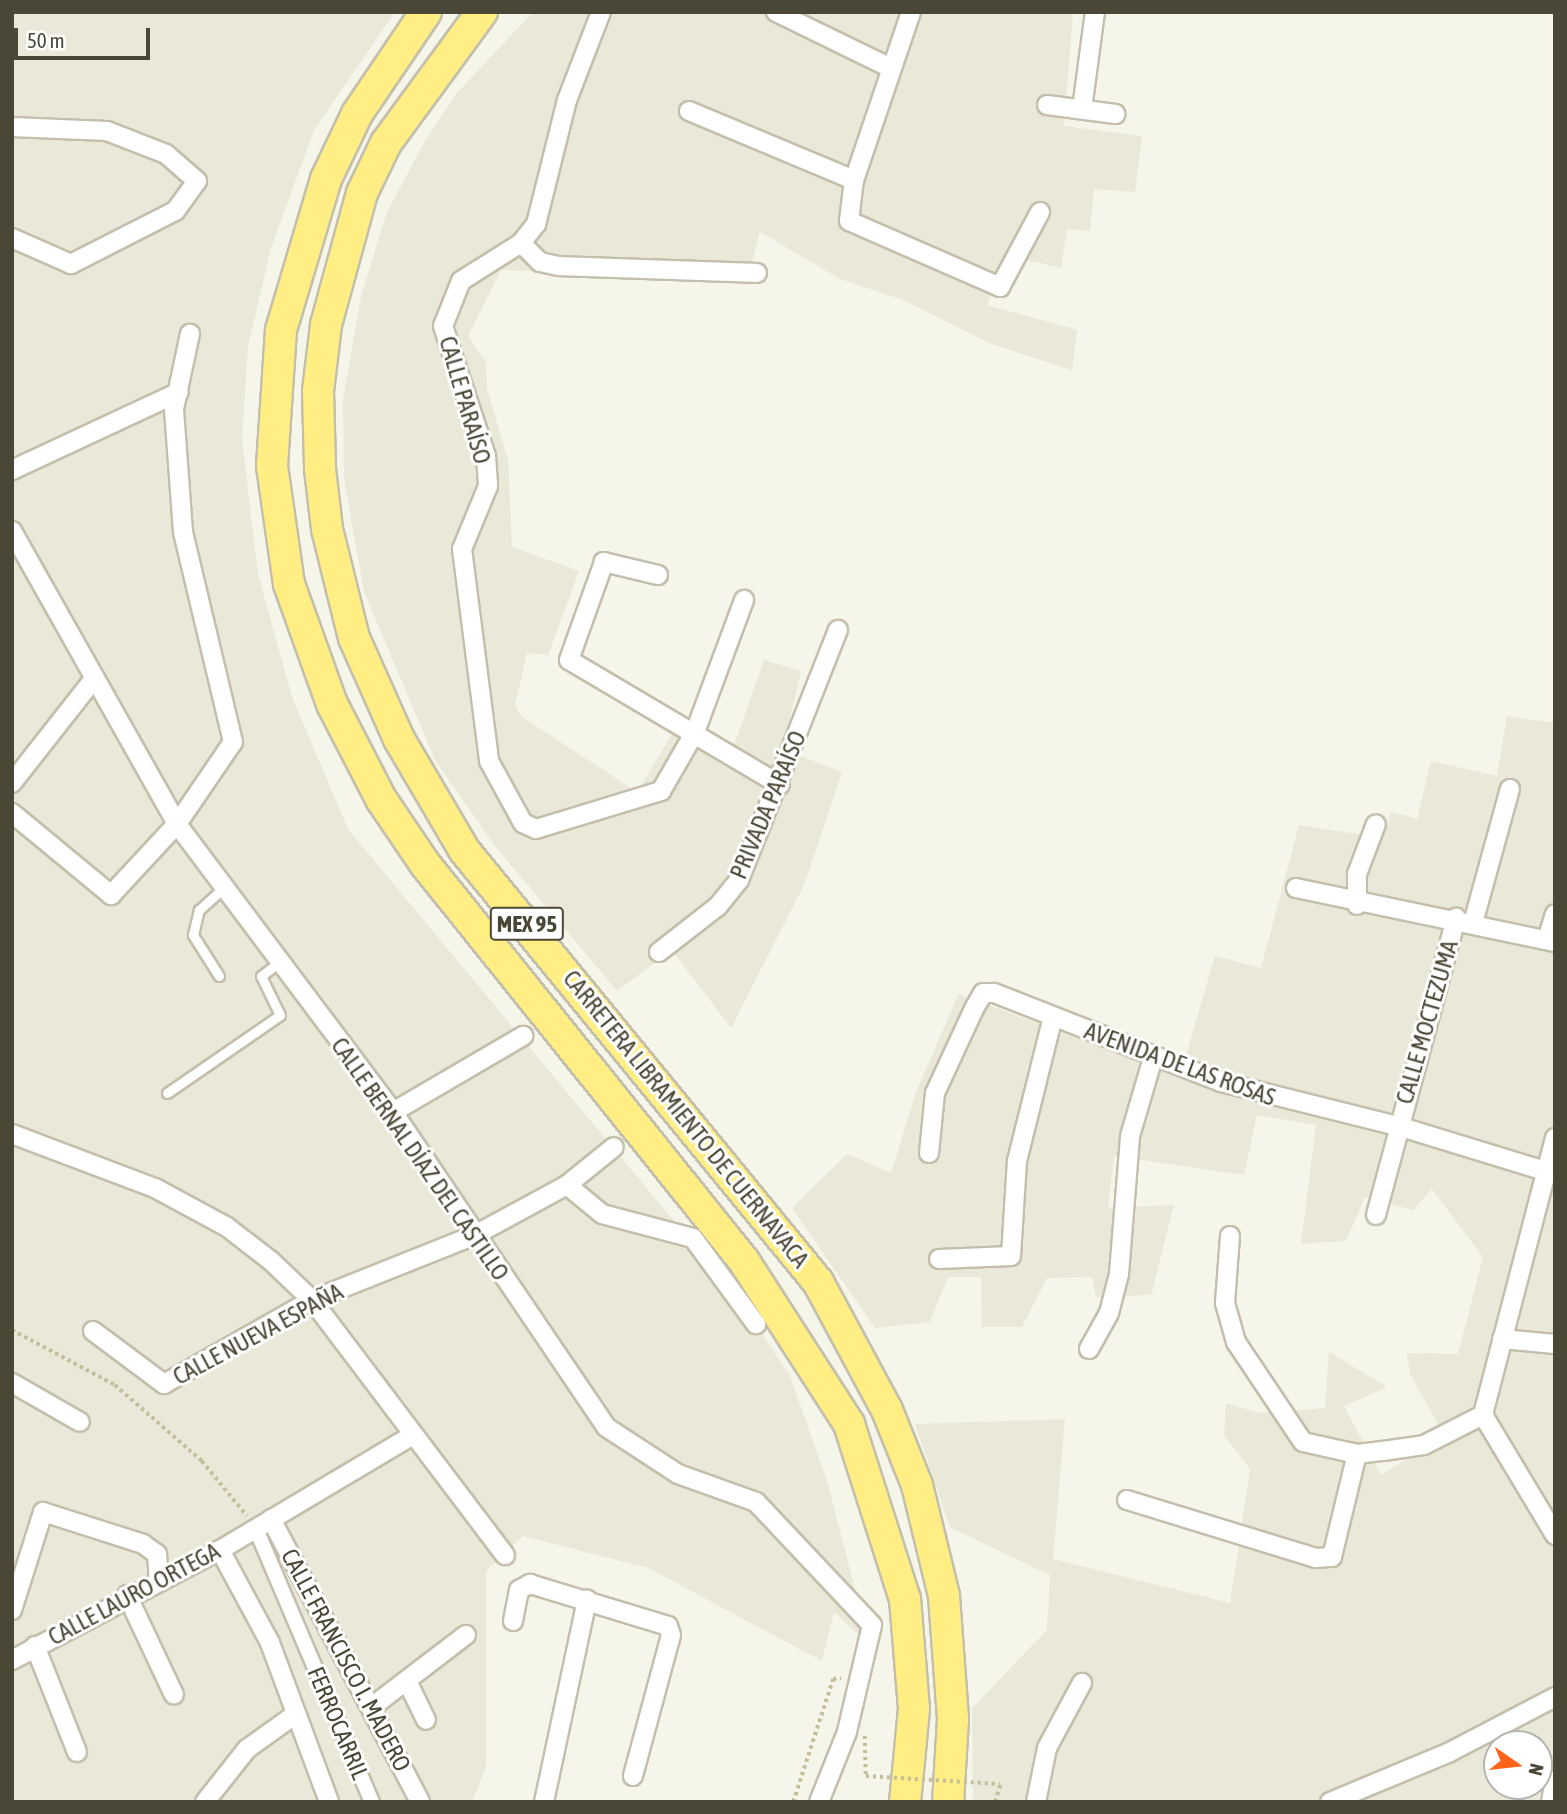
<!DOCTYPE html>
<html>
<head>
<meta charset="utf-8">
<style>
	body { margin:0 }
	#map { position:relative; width:1567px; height:1814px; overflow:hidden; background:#f6f5ea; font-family:"Asap Condensed",sans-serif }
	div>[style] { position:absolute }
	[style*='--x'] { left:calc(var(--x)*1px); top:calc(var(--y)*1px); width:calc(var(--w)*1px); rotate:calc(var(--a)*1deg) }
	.residential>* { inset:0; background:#eae8d8 }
	.path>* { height:3.5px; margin-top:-1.75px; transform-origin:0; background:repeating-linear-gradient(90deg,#c5be9c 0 3.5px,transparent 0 7px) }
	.roads { filter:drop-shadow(2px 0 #c3bfac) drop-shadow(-2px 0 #c3bfac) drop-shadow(0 2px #c3bfac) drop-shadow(0 -2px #c3bfac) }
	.service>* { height:9px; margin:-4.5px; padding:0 4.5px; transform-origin:4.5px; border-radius:4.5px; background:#fff }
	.pedestrian>* { height:14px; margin:-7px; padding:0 7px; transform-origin:7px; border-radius:7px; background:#fff }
	.minor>* { height:18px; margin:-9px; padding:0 9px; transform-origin:9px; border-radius:9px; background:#fff }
	.trunk>* { height:30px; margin:-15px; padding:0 15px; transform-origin:15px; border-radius:15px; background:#ffee83 }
	.path-bridge>* { height:3.5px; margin-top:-1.75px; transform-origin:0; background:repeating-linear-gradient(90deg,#c5be9c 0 3.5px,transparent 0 7px) }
	span { translate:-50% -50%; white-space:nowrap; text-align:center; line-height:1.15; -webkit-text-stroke:6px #fff; paint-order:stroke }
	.shield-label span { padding:2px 5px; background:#fff; border:2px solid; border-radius:5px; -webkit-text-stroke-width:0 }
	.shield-label { font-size:23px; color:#4b4737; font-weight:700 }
	.street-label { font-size:24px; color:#4b4737 }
	.frame { position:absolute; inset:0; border:14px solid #4b4737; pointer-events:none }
	.north { position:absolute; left:1483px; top:1730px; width:70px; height:70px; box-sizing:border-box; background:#fff; border:2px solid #b7b5af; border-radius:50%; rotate:104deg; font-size:19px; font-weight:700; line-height:28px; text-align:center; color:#4b4737 }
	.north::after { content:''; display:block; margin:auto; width:24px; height:32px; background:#ff6418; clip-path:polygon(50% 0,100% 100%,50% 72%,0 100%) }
	.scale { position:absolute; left:14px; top:28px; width:136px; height:32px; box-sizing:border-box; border:4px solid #4b4737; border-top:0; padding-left:9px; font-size:21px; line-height:24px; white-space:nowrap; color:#4b4737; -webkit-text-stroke:5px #fff; paint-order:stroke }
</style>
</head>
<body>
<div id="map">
	<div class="residential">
		<div style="clip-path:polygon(12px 12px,395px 12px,314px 130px,271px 248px,248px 346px,242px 439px,258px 574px,292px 697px,348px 829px,738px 1298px,790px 1376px,828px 1484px,869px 1644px,834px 1612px,822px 1661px,648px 1568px,523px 1536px,486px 1571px,486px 1766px,472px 1802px,12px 1802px)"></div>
		<div style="clip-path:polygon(533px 12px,1073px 12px,1064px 126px,1142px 136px,1135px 192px,1094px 189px,1090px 231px,1067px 229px,1061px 268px,1008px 256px,987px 305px,1077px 330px,1072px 370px,991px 344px,903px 300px,840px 279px,760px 232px,748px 277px,501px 270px,468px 336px,486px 362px,487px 389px,508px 460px,512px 547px,579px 571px,548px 655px,527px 653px,515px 705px,522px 717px,637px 792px,674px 731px,726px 768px,764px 660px,801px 671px,783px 749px,842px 772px,804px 885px,731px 1028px,672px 950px,617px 991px,496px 847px,436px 762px,364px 592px,344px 479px,343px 399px,361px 297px,386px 214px,425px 141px,455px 95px)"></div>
		<div style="clip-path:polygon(evenodd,1507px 716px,1555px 723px,1555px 1802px,973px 1802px,972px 1708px,1047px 1630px,1050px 1575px,950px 1527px,915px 1424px,1065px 1419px,1053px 1559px,1230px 1603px,1250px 1469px,1224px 1435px,1226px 1403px,1259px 1413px,1325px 1408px,1329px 1352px,1387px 1387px,1344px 1406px,1381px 1475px,1444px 1435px,1410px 1374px,1407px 1353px,1458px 1354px,1483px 1257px,1432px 1189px,1413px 1210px,1365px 1197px,1346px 1241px,1301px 1244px,1316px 1125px,1257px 1115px,1244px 1175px,1114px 1156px,1108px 1208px,1174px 1205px,1151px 1295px,1096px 1297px,1092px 1277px,1047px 1278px,1022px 1327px,982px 1327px,981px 1277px,948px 1277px,930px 1322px,875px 1328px,792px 1208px,847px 1154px,891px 1173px,917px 1089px,959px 994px,1180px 1076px,1215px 956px,1261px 968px,1299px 825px,1383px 838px,1391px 812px,1417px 819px,1431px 761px,1497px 776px,1507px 716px,1497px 1744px,1539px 1744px,1539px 1786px,1497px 1786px,1497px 1744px)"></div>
	</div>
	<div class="path">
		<div style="--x:12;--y:1330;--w:117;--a:28.1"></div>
		<div style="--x:115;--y:1385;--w:116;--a:41.1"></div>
		<div style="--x:202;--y:1461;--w:71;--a:50.7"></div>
		<div style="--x:865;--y:1736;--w:40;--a:88.6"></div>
		<div style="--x:793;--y:1802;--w:129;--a:-72"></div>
		<div style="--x:833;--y:1679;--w:8;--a:-7"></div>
		<div style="--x:995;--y:1802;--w:19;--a:-74"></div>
	</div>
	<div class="roads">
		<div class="service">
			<div style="--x:219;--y:976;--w:49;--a:-122.4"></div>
			<div style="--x:193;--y:935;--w:26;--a:-77"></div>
			<div style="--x:199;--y:910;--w:30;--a:-42"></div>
			<div style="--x:167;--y:1093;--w:137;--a:-34.6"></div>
			<div style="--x:280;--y:1015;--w:43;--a:-116"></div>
			<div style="--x:261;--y:976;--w:20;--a:-37"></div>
		</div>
		<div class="pedestrian">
			<div style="--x:256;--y:1529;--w:297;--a:67"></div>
		</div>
		<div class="minor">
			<div style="--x:601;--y:12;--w:94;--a:111.1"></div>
			<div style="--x:567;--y:100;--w:128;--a:104"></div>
			<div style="--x:536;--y:224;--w:24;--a:128"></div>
			<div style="--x:521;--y:243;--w:71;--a:147.7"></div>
			<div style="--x:461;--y:281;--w:48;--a:111.8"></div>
			<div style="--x:443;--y:326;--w:137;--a:71.7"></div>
			<div style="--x:486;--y:456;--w:30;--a:86"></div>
			<div style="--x:488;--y:486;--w:68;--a:112.4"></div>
			<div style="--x:462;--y:549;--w:214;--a:82.7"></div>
			<div style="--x:489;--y:761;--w:71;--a:61.3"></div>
			<div style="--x:523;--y:823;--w:14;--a:25"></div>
			<div style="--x:536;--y:829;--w:131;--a:-16.9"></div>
			<div style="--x:661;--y:791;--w:68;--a:-60"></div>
			<div style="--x:695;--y:732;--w:141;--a:-69.6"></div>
			<div style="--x:776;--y:12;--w:128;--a:26"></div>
			<div style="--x:911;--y:12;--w:177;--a:108.7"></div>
			<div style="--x:854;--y:180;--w:41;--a:97"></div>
			<div style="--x:849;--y:221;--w:165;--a:23.6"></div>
			<div style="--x:1000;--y:287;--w:85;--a:-61.9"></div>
			<div style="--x:1047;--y:105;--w:69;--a:7.5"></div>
			<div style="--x:1082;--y:109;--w:98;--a:-82.4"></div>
			<div style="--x:689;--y:111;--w:179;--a:22.7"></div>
			<div style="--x:12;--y:127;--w:95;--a:2.4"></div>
			<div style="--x:107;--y:131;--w:63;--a:21.3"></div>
			<div style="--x:166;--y:154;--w:41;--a:41.1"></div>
			<div style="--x:197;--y:181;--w:37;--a:126"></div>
			<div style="--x:175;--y:211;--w:117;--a:153"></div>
			<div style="--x:71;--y:264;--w:64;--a:-156.2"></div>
			<div style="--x:521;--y:243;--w:27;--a:45"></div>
			<div style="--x:540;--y:262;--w:19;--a:12"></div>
			<div style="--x:559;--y:266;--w:198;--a:2"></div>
			<div style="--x:12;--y:470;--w:184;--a:-25"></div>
			<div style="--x:12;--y:531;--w:336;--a:60.6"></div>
			<div style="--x:177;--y:824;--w:360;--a:53.1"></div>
			<div style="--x:393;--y:1112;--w:380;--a:55.9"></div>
			<div style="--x:606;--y:1427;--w:86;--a:33.1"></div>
			<div style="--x:678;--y:1474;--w:83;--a:19.7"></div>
			<div style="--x:756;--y:1502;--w:169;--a:46.7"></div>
			<div style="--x:872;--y:1625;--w:110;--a:103.2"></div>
			<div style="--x:847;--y:1732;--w:75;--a:111.8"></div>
			<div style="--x:658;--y:575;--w:56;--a:-166.5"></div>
			<div style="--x:604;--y:562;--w:104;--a:109.7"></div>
			<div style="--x:569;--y:660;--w:245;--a:30.6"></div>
			<div style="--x:12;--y:783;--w:131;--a:-51.8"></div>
			<div style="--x:12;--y:813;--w:129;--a:39.6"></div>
			<div style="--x:111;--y:895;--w:97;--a:-47.1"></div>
			<div style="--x:177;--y:824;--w:99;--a:-55.7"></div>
			<div style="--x:233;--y:742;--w:216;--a:-103.4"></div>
			<div style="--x:183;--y:532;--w:123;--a:-94.2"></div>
			<div style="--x:174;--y:409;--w:77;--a:-78"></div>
			<div style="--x:1296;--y:888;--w:265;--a:11.8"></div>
			<div style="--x:1357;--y:905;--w:31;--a:-90"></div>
			<div style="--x:1357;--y:874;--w:53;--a:-69.2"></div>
			<div style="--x:1473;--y:923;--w:139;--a:-74.6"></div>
			<div style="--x:1547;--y:940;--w:27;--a:-73"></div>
			<div style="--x:659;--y:952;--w:75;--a:-37.9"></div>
			<div style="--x:718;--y:906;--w:33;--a:-51"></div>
			<div style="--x:739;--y:880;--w:269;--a:-68.4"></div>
			<div style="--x:393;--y:1112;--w:151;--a:-30.3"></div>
			<div style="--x:12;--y:1134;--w:153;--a:20.7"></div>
			<div style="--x:155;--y:1188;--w:82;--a:28.4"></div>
			<div style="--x:227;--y:1227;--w:56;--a:37.7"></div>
			<div style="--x:271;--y:1261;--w:57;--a:43.6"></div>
			<div style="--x:312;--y:1300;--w:320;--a:52.9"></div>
			<div style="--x:1555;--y:1138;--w:286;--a:104.6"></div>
			<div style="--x:1483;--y:1415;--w:140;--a:59"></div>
			<div style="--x:929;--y:1153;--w:60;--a:-84.3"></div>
			<div style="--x:935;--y:1093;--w:95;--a:-65.1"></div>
			<div style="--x:975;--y:1007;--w:16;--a:-60"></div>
			<div style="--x:983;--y:993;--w:11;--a:0"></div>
			<div style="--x:994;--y:993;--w:244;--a:21.4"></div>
			<div style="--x:1221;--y:1082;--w:182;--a:14"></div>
			<div style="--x:1398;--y:1126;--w:164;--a:17"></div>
			<div style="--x:567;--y:1185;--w:45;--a:39.6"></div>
			<div style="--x:602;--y:1214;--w:94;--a:14.8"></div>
			<div style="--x:693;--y:1238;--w:107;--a:53.8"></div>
			<div style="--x:1376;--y:1215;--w:308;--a:-74.9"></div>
			<div style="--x:1230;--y:1236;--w:67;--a:94.3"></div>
			<div style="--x:1225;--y:1303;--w:41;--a:74.2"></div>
			<div style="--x:1236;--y:1342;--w:120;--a:56.2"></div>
			<div style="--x:1303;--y:1442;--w:55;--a:12.5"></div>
			<div style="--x:1357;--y:1454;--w:26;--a:-7"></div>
			<div style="--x:1383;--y:1451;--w:41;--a:-8.3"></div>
			<div style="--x:1424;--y:1445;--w:66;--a:-27"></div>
			<div style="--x:939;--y:1259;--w:72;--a:-2.4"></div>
			<div style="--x:1011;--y:1256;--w:95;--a:-86.4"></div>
			<div style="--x:1017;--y:1161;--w:148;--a:-76"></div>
			<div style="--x:93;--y:1331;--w:89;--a:36.7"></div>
			<div style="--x:164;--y:1384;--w:170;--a:-29.6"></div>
			<div style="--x:312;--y:1300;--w:175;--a:-21.7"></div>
			<div style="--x:475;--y:1235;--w:105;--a:-28.5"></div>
			<div style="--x:567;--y:1185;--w:60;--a:-39"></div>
			<div style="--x:1502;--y:1339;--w:53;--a:5.4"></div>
			<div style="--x:1089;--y:1349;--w:41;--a:-60.9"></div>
			<div style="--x:1109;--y:1313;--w:40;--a:-75.6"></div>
			<div style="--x:1119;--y:1274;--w:138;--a:-85.4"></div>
			<div style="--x:1130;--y:1136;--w:81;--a:-73.6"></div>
			<div style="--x:12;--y:1383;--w:78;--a:29.8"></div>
			<div style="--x:1127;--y:1500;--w:198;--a:17.1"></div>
			<div style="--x:1316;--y:1558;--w:16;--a:-4"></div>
			<div style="--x:1332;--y:1557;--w:106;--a:-76.4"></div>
			<div style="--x:271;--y:1519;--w:320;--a:62.2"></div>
			<div style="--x:220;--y:1550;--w:106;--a:61.7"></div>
			<div style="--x:270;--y:1643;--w:170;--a:69.6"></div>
			<div style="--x:127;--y:1595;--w:110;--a:64.8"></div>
			<div style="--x:12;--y:1610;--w:103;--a:-72.4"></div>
			<div style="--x:43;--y:1512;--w:105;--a:17.7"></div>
			<div style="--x:143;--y:1544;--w:17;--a:36"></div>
			<div style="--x:157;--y:1554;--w:27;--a:86"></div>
			<div style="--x:513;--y:1621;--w:32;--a:-79"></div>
			<div style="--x:519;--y:1590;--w:13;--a:-29"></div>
			<div style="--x:530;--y:1584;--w:144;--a:16.9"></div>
			<div style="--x:668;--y:1626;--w:9;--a:72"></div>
			<div style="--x:671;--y:1635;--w:146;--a:105.1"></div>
			<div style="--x:35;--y:1646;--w:114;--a:68.4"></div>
			<div style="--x:12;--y:1660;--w:235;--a:-27.9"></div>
			<div style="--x:220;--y:1550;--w:222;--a:-30.8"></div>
			<div style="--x:407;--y:1681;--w:43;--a:64"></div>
			<div style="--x:373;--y:1706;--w:117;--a:-37.4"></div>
			<div style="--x:205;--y:1802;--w:68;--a:-51.6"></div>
			<div style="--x:247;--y:1749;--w:57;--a:-35.7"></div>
			<div style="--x:544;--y:1802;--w:207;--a:-78"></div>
			<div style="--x:1036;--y:1802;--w:55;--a:-78.5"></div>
			<div style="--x:1047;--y:1748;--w:74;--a:-61.7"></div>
			<div style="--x:1330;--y:1802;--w:128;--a:-22.6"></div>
			<div style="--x:1448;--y:1753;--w:121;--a:-27.6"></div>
			<div style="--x:1551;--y:1802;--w:22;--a:-80"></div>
		</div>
		<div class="trunk">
			<div style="--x:426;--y:12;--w:123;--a:124.1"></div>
			<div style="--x:357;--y:114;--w:72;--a:115.5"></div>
			<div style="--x:326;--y:179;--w:158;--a:106.6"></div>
			<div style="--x:281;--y:330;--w:136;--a:93.8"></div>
			<div style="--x:272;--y:466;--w:119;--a:81.8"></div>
			<div style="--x:289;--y:584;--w:127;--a:70.3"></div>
			<div style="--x:332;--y:704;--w:107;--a:62.7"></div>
			<div style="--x:381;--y:799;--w:78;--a:55.9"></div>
			<div style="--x:425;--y:864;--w:509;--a:51.22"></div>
			<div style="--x:744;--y:1261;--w:194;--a:57.2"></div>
			<div style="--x:849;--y:1424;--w:184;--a:72.3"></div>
			<div style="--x:905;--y:1599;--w:110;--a:85.3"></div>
			<div style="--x:914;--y:1709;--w:93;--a:95.5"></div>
			<div style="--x:482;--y:12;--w:162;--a:126.2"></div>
			<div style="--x:386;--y:143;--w:55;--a:115.6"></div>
			<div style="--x:362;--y:193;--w:137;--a:105.3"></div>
			<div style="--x:326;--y:325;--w:66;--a:96.9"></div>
			<div style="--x:318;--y:391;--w:78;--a:88.5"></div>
			<div style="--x:320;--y:469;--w:60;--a:83.3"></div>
			<div style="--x:327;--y:529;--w:112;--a:76.1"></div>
			<div style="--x:354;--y:638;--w:111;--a:66"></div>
			<div style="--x:399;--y:739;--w:129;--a:59.6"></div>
			<div style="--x:464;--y:850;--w:559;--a:50.67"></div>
			<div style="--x:818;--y:1282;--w:145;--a:61.7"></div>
			<div style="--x:887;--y:1410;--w:81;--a:68.2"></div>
			<div style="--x:917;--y:1485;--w:114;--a:76.3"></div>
			<div style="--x:944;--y:1596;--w:123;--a:85.8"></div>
			<div style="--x:953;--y:1719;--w:83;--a:93.4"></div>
		</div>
	</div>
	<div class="path-bridge">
		<div style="--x:866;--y:1776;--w:134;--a:3.4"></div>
	</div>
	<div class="shield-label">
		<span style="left:527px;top:924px">MEX 95</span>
	</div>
	<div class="street-label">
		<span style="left:465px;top:400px;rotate:74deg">CALLE PARAÍSO</span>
		<span style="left:768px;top:805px;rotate:-67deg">PRIVADA PARAÍSO</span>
		<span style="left:1427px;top:1022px;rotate:-74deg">CALLE MOCTEZUMA</span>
		<span style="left:1180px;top:1064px;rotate:20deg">AVENIDA DE LAS ROSAS</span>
		<span style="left:686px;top:1119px;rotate:51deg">CARRETERA LIBRAMIENTO DE CUERNAVACA</span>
		<span style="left:420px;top:1159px;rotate:55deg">CALLE BERNAL DÍAZ DEL CASTILLO</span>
		<span style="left:258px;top:1334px;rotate:-28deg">CALLE NUEVA ESPAÑA</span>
		<span style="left:134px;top:1594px;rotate:-28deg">CALLE LAURO ORTEGA</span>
		<span style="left:346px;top:1660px;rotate:62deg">CALLE FRANCISCO I. MADERO</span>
		<span style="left:338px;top:1723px;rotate:67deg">FERROCARRIL</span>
	</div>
	<div class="frame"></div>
	<div class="north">N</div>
	<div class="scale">50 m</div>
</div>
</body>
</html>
